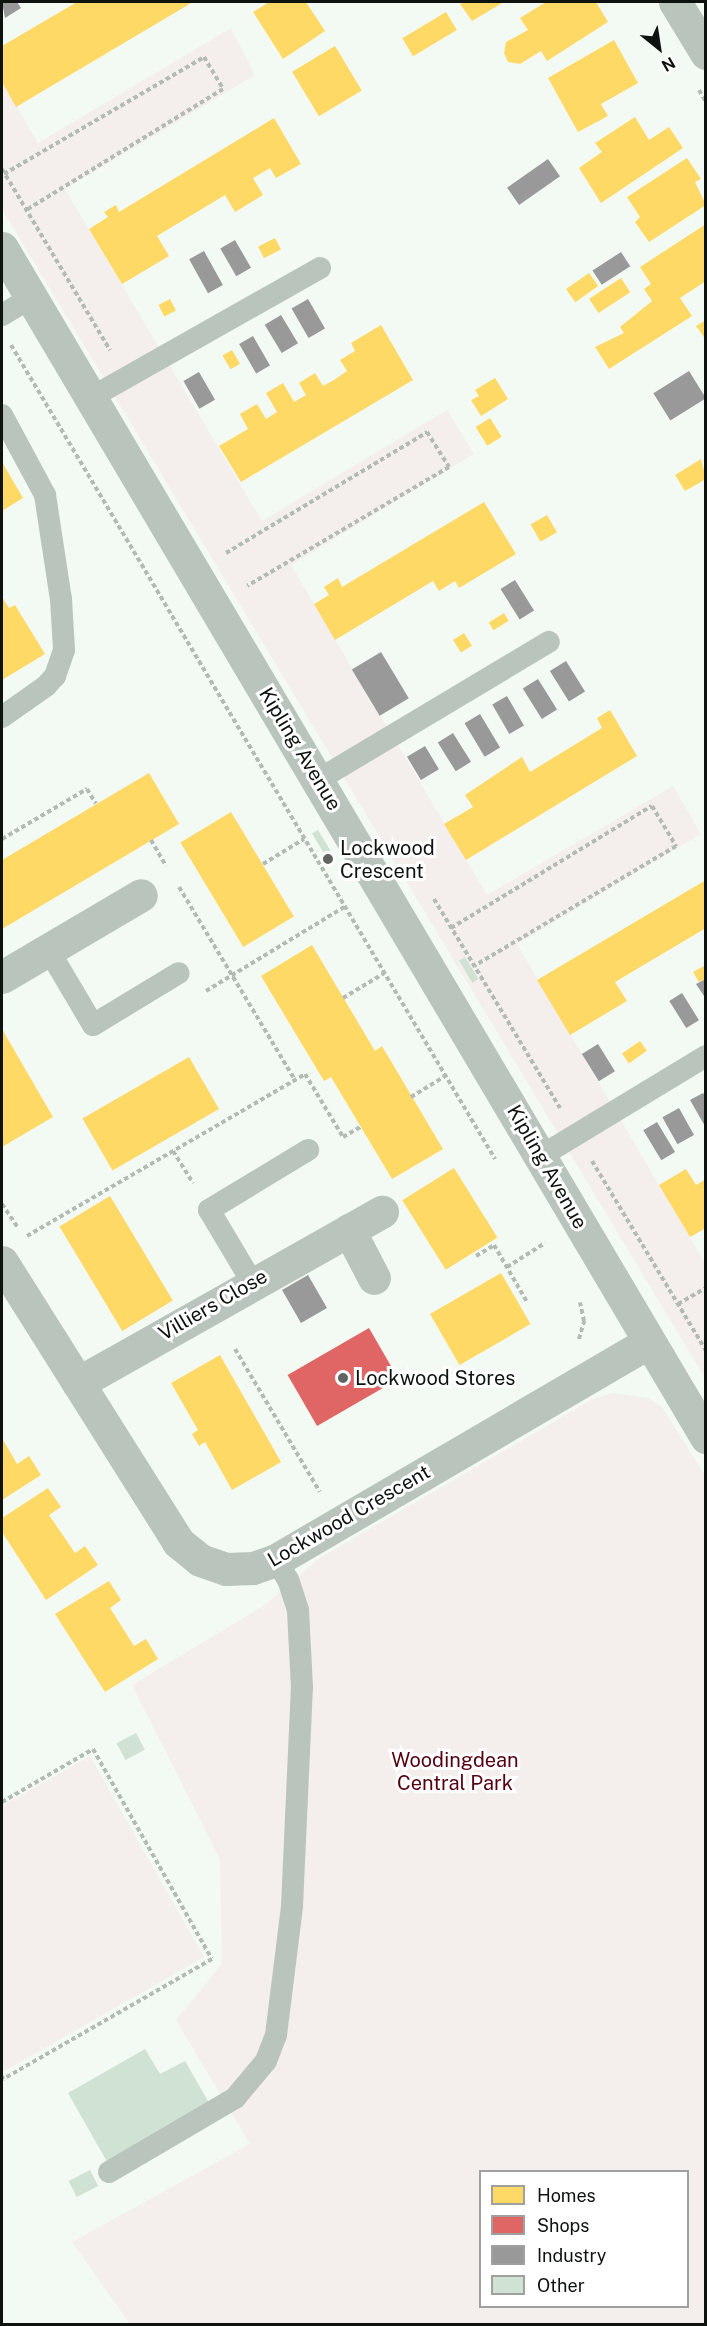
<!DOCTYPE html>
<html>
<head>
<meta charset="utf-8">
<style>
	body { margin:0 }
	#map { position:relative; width:707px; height:2326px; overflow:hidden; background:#f3faf4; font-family:"Public Sans",sans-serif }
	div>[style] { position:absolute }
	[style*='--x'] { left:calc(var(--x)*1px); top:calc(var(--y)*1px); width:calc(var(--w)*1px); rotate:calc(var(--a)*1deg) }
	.green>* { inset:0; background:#f4eeec }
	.homes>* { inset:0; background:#ffd966; transform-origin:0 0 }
	.shops>* { inset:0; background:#e06666; transform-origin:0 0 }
	.industry>* { inset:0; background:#999; transform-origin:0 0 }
	.building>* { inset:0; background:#cfe2d4; transform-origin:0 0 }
	.path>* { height:4px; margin-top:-2px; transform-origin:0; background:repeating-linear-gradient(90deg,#b3bbb5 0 4.5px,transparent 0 7.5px) }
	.service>* { height:22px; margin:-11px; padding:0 11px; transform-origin:11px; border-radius:11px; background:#b9c4bc }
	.minor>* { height:33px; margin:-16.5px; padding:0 16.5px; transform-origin:16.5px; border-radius:16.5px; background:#b9c4bc }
	.dots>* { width:16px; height:16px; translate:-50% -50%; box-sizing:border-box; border:3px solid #fff; border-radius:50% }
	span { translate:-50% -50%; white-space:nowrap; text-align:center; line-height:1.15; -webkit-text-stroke:6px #fff; paint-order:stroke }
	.street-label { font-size:20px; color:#0f1310 }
	.poi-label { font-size:20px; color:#0f1310 }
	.left { translate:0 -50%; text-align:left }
	.park-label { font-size:20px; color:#501 }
	.frame { position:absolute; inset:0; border:3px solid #0f1310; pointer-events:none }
	.legend { position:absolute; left:479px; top:2170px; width:210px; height:138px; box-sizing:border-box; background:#fff; border:2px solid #9fa19f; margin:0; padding:8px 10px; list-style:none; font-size:18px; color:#0f1310 }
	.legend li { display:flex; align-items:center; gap:12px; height:30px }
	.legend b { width:30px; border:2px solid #9fa19f }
	.north { position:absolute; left:629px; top:18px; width:60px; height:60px; -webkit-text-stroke:4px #fff; paint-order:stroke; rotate:150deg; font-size:16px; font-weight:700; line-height:24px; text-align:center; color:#0f1310 }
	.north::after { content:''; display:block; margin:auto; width:21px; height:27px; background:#0f1310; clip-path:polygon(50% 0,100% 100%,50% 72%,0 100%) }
</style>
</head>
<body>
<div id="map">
	<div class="green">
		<div style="clip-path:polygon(231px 28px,255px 75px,65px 189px,262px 521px,447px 410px,474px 454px,291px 565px,487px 895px,673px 786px,701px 834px,517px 944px,705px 1263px,705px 1378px,2px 209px,2px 82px,38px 143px)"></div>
		<div style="clip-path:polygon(evenodd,613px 1393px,649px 1398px,662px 1407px,706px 1477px,705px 2324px,130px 2324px,72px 2242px,250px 2144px,176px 2020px,222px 1964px,220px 1859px,132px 1685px,265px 1605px,318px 1559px,593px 1399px,613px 1393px,480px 2172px,688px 2172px,688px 2306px,480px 2306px,480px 2172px)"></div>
		<div style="clip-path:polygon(90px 1756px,204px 1957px,3px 2072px,2px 1806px)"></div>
	</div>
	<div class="homes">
		<div style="clip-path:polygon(77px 2px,193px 2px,16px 107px,2px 82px,2px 46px)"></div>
		<div style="clip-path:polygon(269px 2px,306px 2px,325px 31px,283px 59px,253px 12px)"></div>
		<div style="clip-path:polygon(464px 2px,504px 2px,472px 21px,460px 4px)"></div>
		<div style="clip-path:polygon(546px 2px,596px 2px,608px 22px,547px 61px,541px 51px,520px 64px,508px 62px,504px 53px,506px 42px,528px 30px,520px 18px)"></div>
		<div style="left:446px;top:12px;width:21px;height:51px;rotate:59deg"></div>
		<div style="clip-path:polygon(614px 40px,638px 83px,601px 104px,608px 116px,578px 132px,548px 78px)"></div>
		<div style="left:335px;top:46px;width:52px;height:50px;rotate:59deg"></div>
		<div style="clip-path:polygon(635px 117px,649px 140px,669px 127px,683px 148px,601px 203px,579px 168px,602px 152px,595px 143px)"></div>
		<div style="clip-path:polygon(274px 118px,301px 164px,276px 178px,270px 168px,253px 178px,263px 195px,235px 212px,225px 195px,157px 236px,169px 256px,122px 284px,89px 229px,108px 217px,104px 212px,116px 205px,119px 212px)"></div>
		<div style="clip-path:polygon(687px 158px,701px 179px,695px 182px,706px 205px,649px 242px,635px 222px,640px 217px,627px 197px)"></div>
		<div style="clip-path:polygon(706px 224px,706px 281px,680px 298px,692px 316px,609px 369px,595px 347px,624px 333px,620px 327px,652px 301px,644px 289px,651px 284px,640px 267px)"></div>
		<div style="left:275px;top:238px;width:13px;height:19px;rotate:63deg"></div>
		<div style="left:589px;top:273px;width:16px;height:28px;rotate:55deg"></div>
		<div style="left:621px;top:278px;width:17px;height:38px;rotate:57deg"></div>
		<div style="left:170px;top:299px;width:13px;height:13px;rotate:63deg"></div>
		<div style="clip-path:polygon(706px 320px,706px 340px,696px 326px)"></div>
		<div style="clip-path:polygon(381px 325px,413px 380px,241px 482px,219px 446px,248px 429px,240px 414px,257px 404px,266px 419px,277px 412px,266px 393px,283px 383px,294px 402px,306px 395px,299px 383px,315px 373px,323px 386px,334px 380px,347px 371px,340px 360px,355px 351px,351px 343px)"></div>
		<div style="left:232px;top:350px;width:16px;height:11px;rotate:60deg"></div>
		<div style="clip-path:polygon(495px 378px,508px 399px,481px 416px,471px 400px,479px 396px,475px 390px)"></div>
		<div style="left:490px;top:418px;width:22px;height:17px;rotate:58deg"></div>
		<div style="clip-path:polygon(701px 459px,706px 479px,685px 491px,675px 475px)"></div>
		<div style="clip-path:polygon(2px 462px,23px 498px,2px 511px)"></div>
		<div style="clip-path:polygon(484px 502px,516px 554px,459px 588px,455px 581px,439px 591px,433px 581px,335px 640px,314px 604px,329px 595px,324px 587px,338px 578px,342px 587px)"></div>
		<div style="left:547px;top:515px;width:20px;height:19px;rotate:60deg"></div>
		<div style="clip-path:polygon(2px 597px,9px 608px,15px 605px,45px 654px,2px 680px)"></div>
		<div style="left:504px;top:613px;width:9px;height:18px;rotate:58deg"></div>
		<div style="left:464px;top:633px;width:15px;height:13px;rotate:58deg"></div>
		<div style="clip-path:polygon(610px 710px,637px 756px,466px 860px,444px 824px,473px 807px,465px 795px,522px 757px,530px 772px,602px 728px,597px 718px)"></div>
		<div style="clip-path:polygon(149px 773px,179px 824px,2px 929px,2px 860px)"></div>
		<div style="left:231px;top:812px;width:122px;height:59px;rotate:59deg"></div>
		<div style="clip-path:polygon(706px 880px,706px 928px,615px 982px,627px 1001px,570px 1035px,537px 980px)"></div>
		<div style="clip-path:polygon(312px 945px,375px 1051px,382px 1046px,443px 1149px,392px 1179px,331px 1077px,324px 1081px,261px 976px)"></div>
		<div style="clip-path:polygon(706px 965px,706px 979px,699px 982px,693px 972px)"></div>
		<div style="clip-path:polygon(2px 1029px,53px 1117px,2px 1147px)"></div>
		<div style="left:640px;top:1041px;width:12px;height:22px;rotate:55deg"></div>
		<div style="left:189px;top:1057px;width:60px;height:123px;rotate:60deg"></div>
		<div style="left:454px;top:1168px;width:82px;height:61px;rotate:58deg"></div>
		<div style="clip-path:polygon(686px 1169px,696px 1185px,706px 1179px,706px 1228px,690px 1237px,659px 1185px)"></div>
		<div style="left:110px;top:1196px;width:122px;height:59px;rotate:59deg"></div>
		<div style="left:501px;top:1273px;width:59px;height:82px;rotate:60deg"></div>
		<div style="clip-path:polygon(220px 1355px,281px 1462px,232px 1490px,205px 1442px,199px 1446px,192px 1434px,198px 1430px,171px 1383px)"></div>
		<div style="clip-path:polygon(2px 1438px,17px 1464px,29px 1456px,41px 1475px,2px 1500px)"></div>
		<div style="clip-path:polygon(48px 1488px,61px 1507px,49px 1515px,75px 1553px,85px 1546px,98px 1565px,46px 1600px,2px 1532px,2px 1518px)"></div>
		<div style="clip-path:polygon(109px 1581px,121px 1600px,110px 1608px,134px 1646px,146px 1639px,158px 1659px,105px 1692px,55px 1614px)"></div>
	</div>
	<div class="shops">
		<div style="left:369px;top:1328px;width:59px;height:94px;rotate:60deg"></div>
	</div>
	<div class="industry">
		<div style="clip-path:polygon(2px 2px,17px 2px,21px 8px,5px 18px)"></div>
		<div style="left:548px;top:159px;width:21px;height:50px;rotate:55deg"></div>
		<div style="left:235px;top:240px;width:32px;height:17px;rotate:60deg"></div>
		<div style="left:204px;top:251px;width:39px;height:17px;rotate:61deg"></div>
		<div style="left:621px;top:252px;width:17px;height:34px;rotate:57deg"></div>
		<div style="left:308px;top:299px;width:34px;height:19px;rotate:60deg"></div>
		<div style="left:281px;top:315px;width:33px;height:19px;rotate:59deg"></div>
		<div style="left:253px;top:336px;width:34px;height:16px;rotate:60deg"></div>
		<div style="left:689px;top:371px;width:32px;height:42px;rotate:58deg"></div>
		<div style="left:199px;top:372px;width:32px;height:18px;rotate:60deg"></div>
		<div style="left:515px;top:580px;width:36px;height:17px;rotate:58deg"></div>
		<div style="left:381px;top:652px;width:54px;height:34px;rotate:59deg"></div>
		<div style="left:566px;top:661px;width:36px;height:19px;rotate:58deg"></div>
		<div style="left:538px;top:679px;width:36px;height:18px;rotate:58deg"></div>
		<div style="left:507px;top:696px;width:34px;height:17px;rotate:60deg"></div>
		<div style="left:480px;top:714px;width:39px;height:18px;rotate:59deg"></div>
		<div style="left:453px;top:733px;width:34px;height:18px;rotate:58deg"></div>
		<div style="left:425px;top:746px;width:27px;height:21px;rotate:59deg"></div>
		<div style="clip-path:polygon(706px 979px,706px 999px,696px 984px)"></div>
		<div style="left:682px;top:993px;width:32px;height:15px;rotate:58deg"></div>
		<div style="left:598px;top:1044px;width:32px;height:19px;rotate:58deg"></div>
		<div style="clip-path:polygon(703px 1093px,706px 1097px,706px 1128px,690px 1100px)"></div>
		<div style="left:679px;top:1108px;width:31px;height:19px;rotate:61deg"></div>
		<div style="left:657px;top:1122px;width:35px;height:16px;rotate:59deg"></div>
		<div style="left:308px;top:1275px;width:38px;height:30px;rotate:60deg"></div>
	</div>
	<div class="building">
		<div style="left:318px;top:830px;width:27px;height:7px;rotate:59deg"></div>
		<div style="left:465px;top:957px;width:26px;height:7px;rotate:59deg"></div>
		<div style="left:136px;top:1733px;width:19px;height:22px;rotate:62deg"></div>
		<div style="clip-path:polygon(145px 2049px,160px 2074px,185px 2061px,212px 2108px,110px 2167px,68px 2093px)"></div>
		<div style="left:90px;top:2170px;width:18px;height:24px;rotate:63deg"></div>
	</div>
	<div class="path">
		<div style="--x:699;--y:90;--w:14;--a:60"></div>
		<div style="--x:2;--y:169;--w:211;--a:59.2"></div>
		<div style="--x:4;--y:174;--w:232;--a:-30.3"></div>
		<div style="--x:204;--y:57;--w:37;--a:59"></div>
		<div style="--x:223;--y:89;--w:231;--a:148.4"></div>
		<div style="--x:11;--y:345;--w:947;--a:59.26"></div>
		<div style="--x:226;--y:553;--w:235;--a:-31"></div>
		<div style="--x:427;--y:432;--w:41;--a:57.8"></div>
		<div style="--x:449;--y:467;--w:234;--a:149.5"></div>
		<div style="--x:2;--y:839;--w:99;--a:-30.5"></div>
		<div style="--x:87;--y:789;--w:17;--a:59"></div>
		<div style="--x:151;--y:840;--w:30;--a:60"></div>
		<div style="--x:263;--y:864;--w:48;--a:-31.4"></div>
		<div style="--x:179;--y:887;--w:225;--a:59"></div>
		<div style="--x:434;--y:899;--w:244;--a:58.9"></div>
		<div style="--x:451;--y:928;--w:235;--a:-31.3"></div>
		<div style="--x:652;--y:806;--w:47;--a:59"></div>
		<div style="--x:676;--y:846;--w:235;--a:149.3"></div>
		<div style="--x:206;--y:991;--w:162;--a:-31.3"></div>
		<div style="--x:343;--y:998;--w:47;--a:-31"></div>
		<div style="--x:411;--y:1097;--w:42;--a:-31.4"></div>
		<div style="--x:173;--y:1151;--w:38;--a:58"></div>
		<div style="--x:592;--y:1161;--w:222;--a:59"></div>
		<div style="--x:2;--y:1204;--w:29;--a:56"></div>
		<div style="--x:27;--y:1236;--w:322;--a:-30.2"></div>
		<div style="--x:305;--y:1074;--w:74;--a:58.9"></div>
		<div style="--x:343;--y:1137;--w:20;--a:-30"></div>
		<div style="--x:476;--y:1256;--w:21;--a:-31"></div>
		<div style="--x:494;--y:1245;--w:66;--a:59.9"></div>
		<div style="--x:507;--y:1267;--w:45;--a:-32.3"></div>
		<div style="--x:678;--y:1304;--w:32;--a:-30"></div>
		<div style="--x:579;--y:1339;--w:19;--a:-74"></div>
		<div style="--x:584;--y:1321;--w:19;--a:-102"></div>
		<div style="--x:235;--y:1349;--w:166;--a:59.3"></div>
		<div style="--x:2;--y:1802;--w:105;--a:-30.2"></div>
		<div style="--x:93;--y:1749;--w:241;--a:60.5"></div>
		<div style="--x:212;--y:1959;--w:241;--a:150.1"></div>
		<div style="--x:3;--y:2079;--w:3;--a:-108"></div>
	</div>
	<div class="service">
		<div style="--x:2;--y:315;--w:35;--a:-31"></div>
		<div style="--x:92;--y:397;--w:262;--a:-29.5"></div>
		<div style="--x:2;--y:415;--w:91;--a:61.7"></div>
		<div style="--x:45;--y:495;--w:105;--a:81.3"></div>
		<div style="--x:61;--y:599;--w:51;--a:86.6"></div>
		<div style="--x:64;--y:650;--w:28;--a:109"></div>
		<div style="--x:55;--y:676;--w:13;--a:132"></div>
		<div style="--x:46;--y:686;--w:54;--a:144.8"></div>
		<div style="--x:318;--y:780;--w:269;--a:-30.9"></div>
		<div style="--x:48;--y:949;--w:88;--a:59.4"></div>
		<div style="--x:93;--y:1025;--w:100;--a:-31.2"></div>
		<div style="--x:541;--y:1156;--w:193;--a:-31.2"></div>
		<div style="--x:252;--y:1282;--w:84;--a:-120.8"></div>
		<div style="--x:209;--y:1210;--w:116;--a:-31.2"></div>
		<div style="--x:109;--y:2172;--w:146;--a:-30.4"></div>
		<div style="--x:235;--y:2098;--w:48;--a:-50"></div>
		<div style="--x:266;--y:2061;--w:28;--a:-69"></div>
		<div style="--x:276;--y:2035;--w:130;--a:-82.9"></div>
		<div style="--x:292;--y:1906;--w:219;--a:-87.4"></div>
		<div style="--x:302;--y:1687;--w:77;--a:-93"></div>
		<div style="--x:298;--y:1610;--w:32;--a:-108"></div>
		<div style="--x:288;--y:1580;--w:23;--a:-121"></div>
	</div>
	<div class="minor">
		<div style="--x:675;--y:2;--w:60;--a:58.7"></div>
		<div style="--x:2;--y:248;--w:1382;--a:59.37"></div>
		<div style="--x:2;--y:977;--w:161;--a:-30.5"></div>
		<div style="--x:349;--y:1230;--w:54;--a:62.5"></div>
		<div style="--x:2;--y:1262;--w:331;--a:57.8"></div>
		<div style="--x:178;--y:1542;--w:28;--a:39"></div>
		<div style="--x:200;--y:1560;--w:28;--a:19"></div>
		<div style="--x:226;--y:1569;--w:27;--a:-2"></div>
		<div style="--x:253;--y:1568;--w:24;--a:-19"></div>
		<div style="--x:276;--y:1560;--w:431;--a:-30.3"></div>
		<div style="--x:78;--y:1383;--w:349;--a:-29.4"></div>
	</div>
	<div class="dots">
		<div style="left:328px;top:859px;background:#5f6460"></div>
		<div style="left:343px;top:1378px;background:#5f6460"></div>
	</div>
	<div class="street-label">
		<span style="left:300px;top:749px;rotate:59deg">Kipling Avenue</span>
		<span style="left:547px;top:1167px;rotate:60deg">Kipling Avenue</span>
		<span style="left:213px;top:1305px;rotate:-30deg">Villiers Close</span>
		<span style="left:349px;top:1516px;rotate:-30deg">Lockwood Crescent</span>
	</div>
	<div class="poi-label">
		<span class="left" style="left:340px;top:860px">Lockwood<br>Crescent</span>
		<span class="left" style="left:355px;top:1378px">Lockwood Stores</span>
	</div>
	<div class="park-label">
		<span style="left:455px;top:1772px">Woodingdean<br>Central Park</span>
	</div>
	<div class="frame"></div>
	<ul class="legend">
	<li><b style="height:16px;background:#ffd966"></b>Homes</li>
	<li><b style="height:16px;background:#e06666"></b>Shops</li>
	<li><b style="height:16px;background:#999"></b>Industry</li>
	<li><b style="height:16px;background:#cfe2d4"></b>Other</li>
	</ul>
	<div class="north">N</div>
</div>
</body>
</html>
